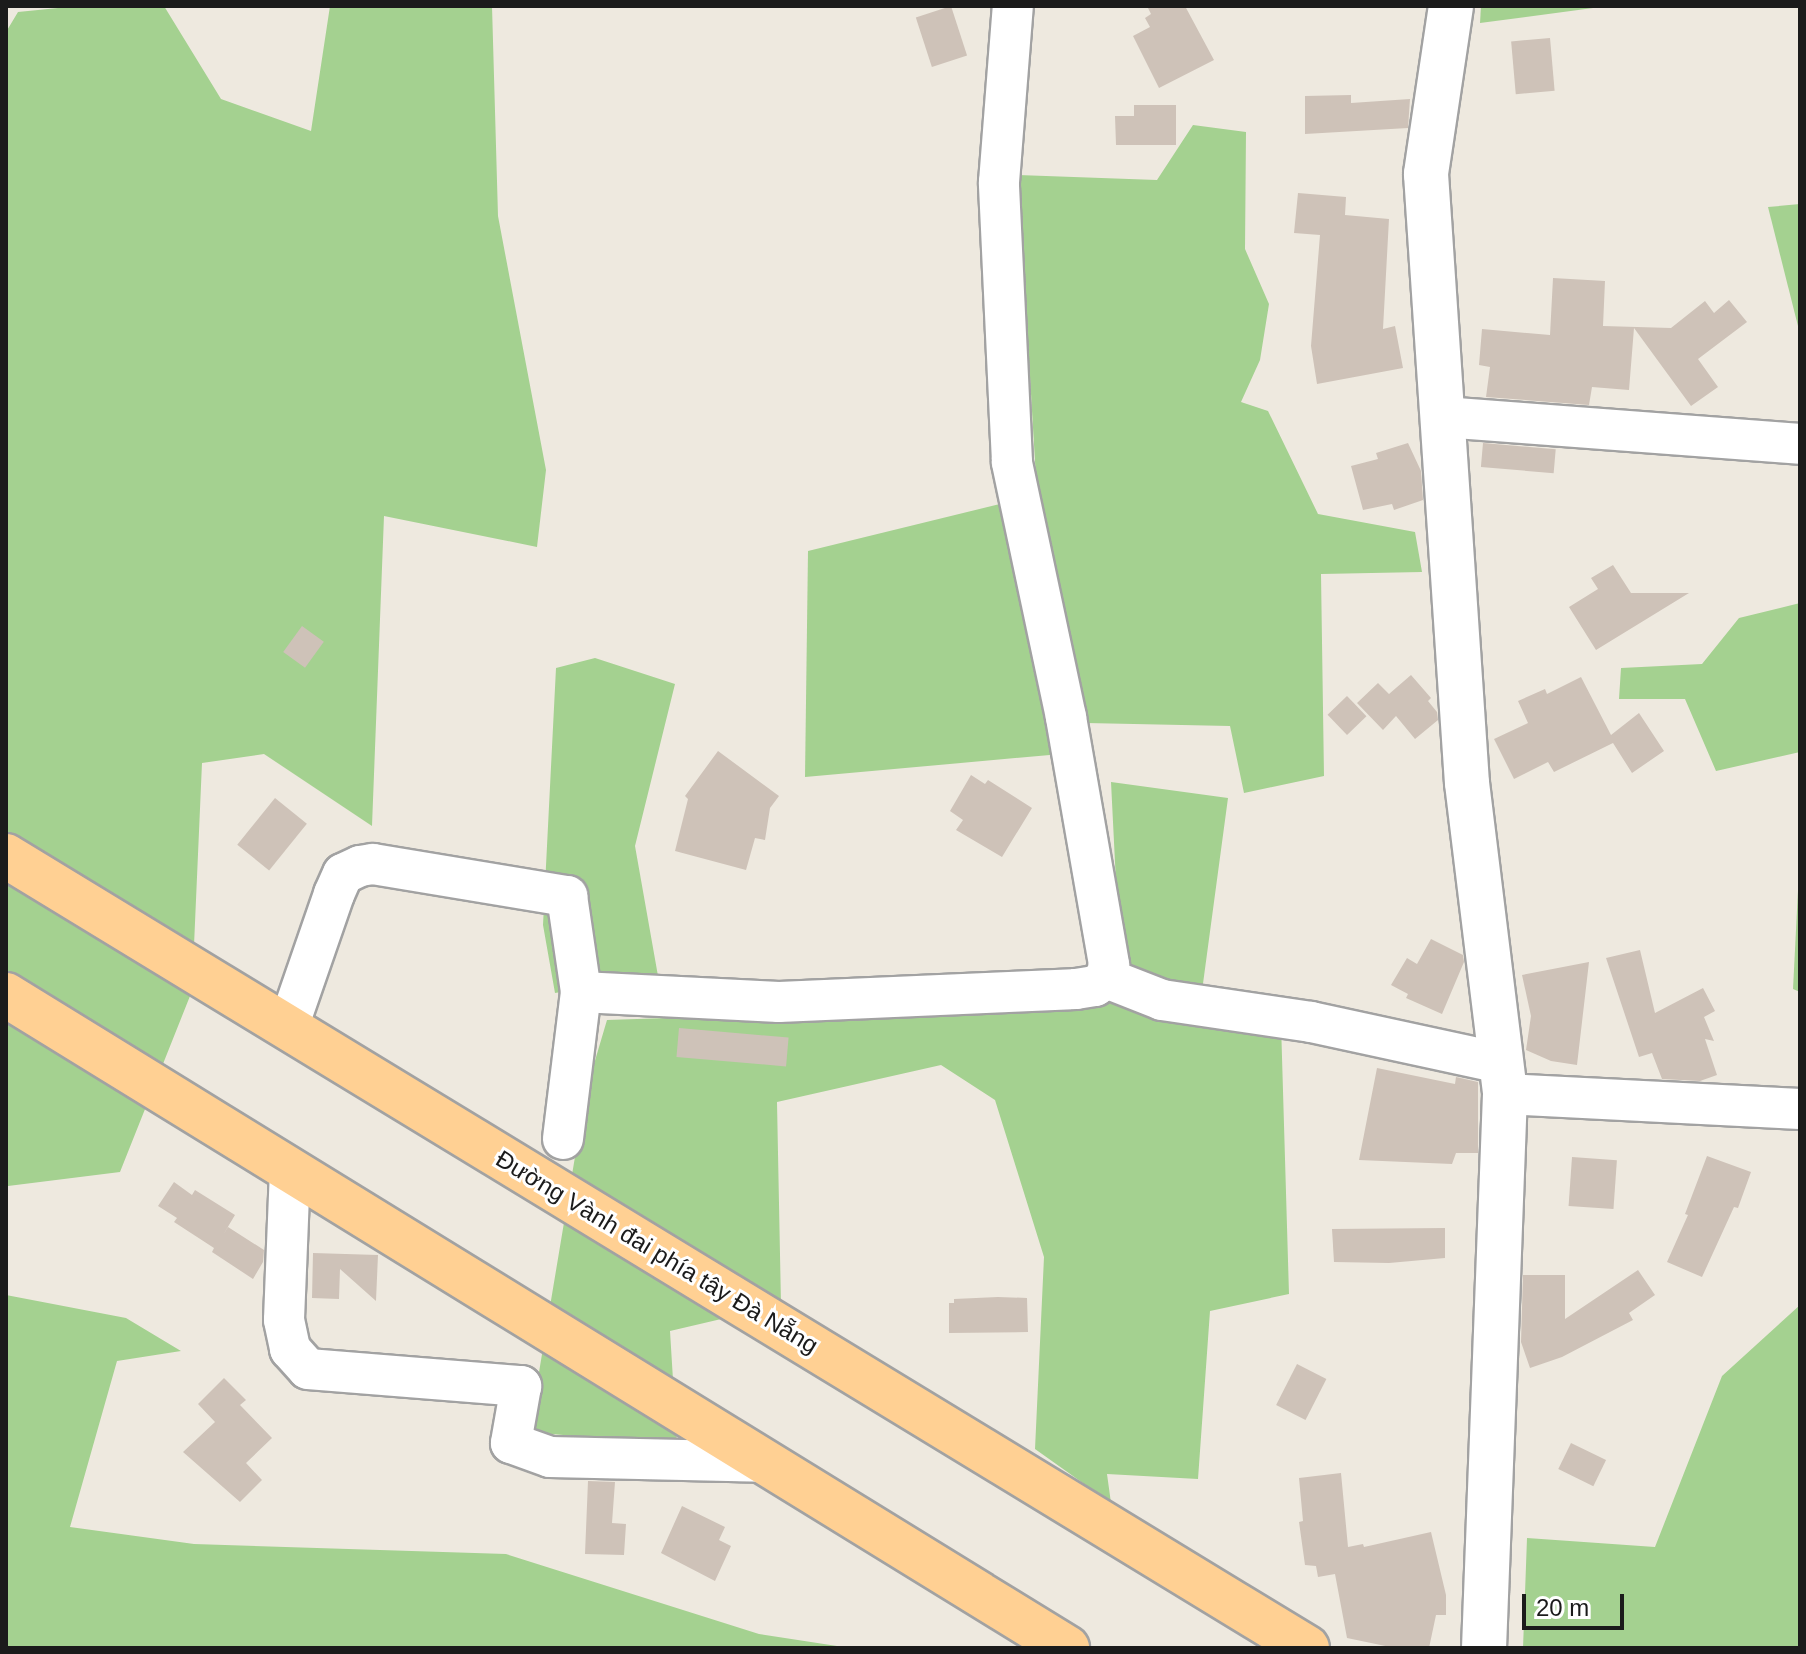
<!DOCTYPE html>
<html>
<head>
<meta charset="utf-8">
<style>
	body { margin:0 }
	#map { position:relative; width:1806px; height:1654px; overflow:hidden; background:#eee9df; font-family:Arial,sans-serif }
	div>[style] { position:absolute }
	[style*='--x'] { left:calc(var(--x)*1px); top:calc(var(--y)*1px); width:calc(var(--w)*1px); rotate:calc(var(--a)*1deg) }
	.forest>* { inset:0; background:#a4d190 }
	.building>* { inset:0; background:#cec2b8; transform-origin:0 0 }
	.roads { filter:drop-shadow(2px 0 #a2a2a2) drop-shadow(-2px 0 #a2a2a2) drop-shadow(0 2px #a2a2a2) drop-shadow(0 -2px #a2a2a2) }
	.minor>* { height:40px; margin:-20px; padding:0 20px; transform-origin:20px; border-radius:20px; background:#fff }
	.tertiary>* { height:44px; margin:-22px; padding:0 22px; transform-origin:22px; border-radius:22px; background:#fff }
	.primary>* { height:44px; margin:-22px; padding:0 22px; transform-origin:22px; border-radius:22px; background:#ffd093 }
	span { translate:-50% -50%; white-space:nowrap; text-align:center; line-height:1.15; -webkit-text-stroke:6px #fff; paint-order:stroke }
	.street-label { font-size:24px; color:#1b1b1b }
	.frame { position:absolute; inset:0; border:8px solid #1b1b1b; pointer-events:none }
	.scale { position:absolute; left:1522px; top:1594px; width:102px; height:36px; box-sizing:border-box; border:4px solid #1b1b1b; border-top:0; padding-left:10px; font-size:24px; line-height:28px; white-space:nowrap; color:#1b1b1b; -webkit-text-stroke:6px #fff; paint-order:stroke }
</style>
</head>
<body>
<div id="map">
	<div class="forest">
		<div style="clip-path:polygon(78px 6px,164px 6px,221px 99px,311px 131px,330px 6px,492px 6px,498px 216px,546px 470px,537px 547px,384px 516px,372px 826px,264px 754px,202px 763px,192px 991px,120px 1172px,8px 1186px,6px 1231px,6px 32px,18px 12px)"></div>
		<div style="clip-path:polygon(1481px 6px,1608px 6px,1480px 23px)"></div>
		<div style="clip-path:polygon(1193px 125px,1246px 132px,1245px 249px,1269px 304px,1260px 360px,1241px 402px,1268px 411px,1318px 514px,1415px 532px,1422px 572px,1321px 574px,1324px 776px,1244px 793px,1230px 726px,1086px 723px,1036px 478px,1018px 175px,1157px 180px)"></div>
		<div style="clip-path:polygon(1800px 204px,1800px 334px,1768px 207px)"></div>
		<div style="clip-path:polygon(1008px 502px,1061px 754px,805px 777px,808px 551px)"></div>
		<div style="clip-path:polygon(1800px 603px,1800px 752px,1716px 771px,1685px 699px,1619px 699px,1621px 668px,1702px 664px,1739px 618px)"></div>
		<div style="clip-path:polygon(595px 658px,675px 684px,635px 846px,658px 976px,555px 993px,543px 925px,556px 668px)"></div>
		<div style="clip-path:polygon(1111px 782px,1228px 798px,1202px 991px,1281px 1023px,1289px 1294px,1210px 1311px,1198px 1479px,1107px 1474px,1111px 1503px,1035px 1449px,1044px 1257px,995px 1100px,941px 1065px,777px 1102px,781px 1305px,670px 1331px,677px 1445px,529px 1432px,586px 1091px,607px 1020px,1122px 1003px)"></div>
		<div style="clip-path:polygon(1800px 851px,1800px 992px,1793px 989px)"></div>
		<div style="clip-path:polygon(6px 1295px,126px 1318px,181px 1351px,117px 1361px,70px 1527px,194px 1544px,506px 1554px,759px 1634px,850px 1648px,6px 1648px)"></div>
		<div style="clip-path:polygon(1800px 1305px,1800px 1648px,1523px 1648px,1527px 1538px,1655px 1547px,1722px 1376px)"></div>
	</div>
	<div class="building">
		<div style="left:951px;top:6px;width:52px;height:37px;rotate:72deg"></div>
		<div style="clip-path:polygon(1147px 6px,1185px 6px,1214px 60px,1159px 88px,1133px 36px,1150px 27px,1145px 18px,1151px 14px)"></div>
		<div style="left:1550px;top:38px;width:53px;height:39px;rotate:85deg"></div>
		<div style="clip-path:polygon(1351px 95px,1351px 103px,1410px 99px,1408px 128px,1305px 134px,1305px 96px)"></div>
		<div style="clip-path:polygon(1134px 105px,1176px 105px,1176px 145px,1116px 145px,1115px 116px,1134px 116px)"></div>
		<div style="clip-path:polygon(1298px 193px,1346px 197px,1345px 215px,1389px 219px,1383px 329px,1395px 326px,1403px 368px,1317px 384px,1311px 346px,1320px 235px,1294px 233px)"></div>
		<div style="clip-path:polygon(1553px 278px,1605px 281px,1603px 326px,1671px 328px,1705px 301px,1714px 313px,1729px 300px,1747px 322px,1698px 359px,1718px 387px,1691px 406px,1634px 328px,1629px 390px,1592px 387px,1589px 405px,1486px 397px,1490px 367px,1479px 365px,1482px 329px,1550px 335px)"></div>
		<div style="clip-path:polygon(1408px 443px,1421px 471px,1423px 500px,1394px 510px,1392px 504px,1363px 510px,1351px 466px,1378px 459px,1376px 453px)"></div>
		<div style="left:1483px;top:443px;width:73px;height:24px;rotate:5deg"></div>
		<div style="clip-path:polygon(1613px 565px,1631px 593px,1689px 593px,1596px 650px,1569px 607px,1598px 589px,1591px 578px)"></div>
		<div style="left:302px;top:626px;width:27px;height:32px;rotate:36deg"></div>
		<div style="clip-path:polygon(1411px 675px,1431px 698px,1428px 701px,1437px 712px,1438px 720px,1415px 739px,1396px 716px,1383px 730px,1357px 703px,1378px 683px,1389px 694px)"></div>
		<div style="clip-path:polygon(1581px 677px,1611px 735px,1639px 713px,1664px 751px,1632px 773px,1613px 743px,1554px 772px,1548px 762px,1514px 779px,1494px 739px,1528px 723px,1518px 701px,1545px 689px,1547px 694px)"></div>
		<div style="left:1347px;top:696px;width:28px;height:27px;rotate:46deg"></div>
		<div style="clip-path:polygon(718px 751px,779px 796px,770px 808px,765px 840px,755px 838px,746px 870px,675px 851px,688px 799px,685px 796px)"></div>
		<div style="clip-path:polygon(971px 775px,985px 784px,988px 780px,1032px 808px,1002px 857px,956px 830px,963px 820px,950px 811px)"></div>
		<div style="left:275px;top:798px;width:41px;height:60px;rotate:39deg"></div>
		<div style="clip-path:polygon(1431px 939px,1463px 955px,1464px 962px,1442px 1014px,1406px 998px,1408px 994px,1391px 985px,1407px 958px,1417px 964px)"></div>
		<div style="clip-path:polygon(1640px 950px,1655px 1013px,1703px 988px,1715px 1011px,1704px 1017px,1714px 1041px,1705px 1039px,1717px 1075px,1700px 1081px,1662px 1079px,1652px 1053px,1639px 1057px,1606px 958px)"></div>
		<div style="clip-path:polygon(1589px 962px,1577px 1065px,1551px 1061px,1526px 1050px,1531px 1016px,1522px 975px)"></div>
		<div style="left:679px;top:1028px;width:110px;height:29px;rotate:5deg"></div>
		<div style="clip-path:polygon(1377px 1068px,1455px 1084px,1456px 1077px,1478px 1082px,1478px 1153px,1456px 1153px,1452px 1164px,1359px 1160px)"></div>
		<div style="clip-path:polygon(1707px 1156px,1751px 1172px,1738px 1208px,1734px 1207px,1702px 1277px,1667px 1262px,1688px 1215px,1685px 1214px)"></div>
		<div style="left:1572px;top:1157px;width:45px;height:49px;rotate:4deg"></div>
		<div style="clip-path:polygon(174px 1182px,192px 1195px,195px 1190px,235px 1215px,223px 1235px,228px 1227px,264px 1250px,263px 1262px,253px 1279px,212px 1252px,214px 1248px,174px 1222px,177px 1218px,158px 1206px)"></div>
		<div style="clip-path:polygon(1445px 1228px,1445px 1258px,1389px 1263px,1334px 1262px,1332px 1229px)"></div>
		<div style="clip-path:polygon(313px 1253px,378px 1255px,376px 1301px,340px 1269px,339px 1299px,312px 1298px)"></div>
		<div style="clip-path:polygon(1638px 1270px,1655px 1295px,1629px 1313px,1633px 1320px,1562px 1357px,1530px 1368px,1521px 1342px,1523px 1275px,1565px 1275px,1565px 1319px)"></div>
		<div style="clip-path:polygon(998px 1297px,1027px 1298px,1028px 1332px,949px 1333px,949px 1303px,954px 1303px,954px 1299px)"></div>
		<div style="left:1297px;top:1364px;width:33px;height:46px;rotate:27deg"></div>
		<div style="clip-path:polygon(224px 1378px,246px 1400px,240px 1405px,272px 1438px,246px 1463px,262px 1480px,240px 1502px,183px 1452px,215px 1422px,198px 1404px)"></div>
		<div style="left:1571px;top:1443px;width:39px;height:29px;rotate:26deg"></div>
		<div style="clip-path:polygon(1341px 1473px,1348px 1547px,1363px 1544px,1364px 1547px,1431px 1532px,1446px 1595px,1446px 1615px,1436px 1615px,1429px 1648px,1395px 1648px,1347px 1638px,1335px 1574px,1318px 1577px,1316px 1566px,1305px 1565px,1299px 1522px,1303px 1521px,1299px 1478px)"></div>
		<div style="clip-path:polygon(588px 1481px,615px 1482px,612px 1523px,626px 1524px,624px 1555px,585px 1554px)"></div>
		<div style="clip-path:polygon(682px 1506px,725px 1527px,719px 1540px,731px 1546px,715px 1581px,661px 1553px)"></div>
	</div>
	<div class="roads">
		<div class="minor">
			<div style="--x:1443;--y:417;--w:358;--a:4.3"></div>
			<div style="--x:1106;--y:978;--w:60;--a:21.4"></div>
			<div style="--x:1162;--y:1000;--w:151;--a:8.4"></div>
			<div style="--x:1311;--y:1022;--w:194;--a:12.2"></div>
			<div style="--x:581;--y:992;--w:198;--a:2.9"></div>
			<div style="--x:779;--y:1002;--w:297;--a:-2.5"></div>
			<div style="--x:1076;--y:989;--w:19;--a:-9"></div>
			<div style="--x:1095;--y:986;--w:14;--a:-36"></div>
			<div style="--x:1106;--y:978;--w:14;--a:-78"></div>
			<div style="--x:1109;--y:964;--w:251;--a:-99.9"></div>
			<div style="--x:1066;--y:717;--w:261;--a:-102"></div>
			<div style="--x:1012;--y:462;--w:280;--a:-92.7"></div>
			<div style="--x:999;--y:182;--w:177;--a:-85.5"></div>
			<div style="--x:288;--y:1027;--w:141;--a:-70.9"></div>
			<div style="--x:334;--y:894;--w:22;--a:-66"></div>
			<div style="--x:343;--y:874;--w:19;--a:-25"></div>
			<div style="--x:360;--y:866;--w:13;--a:-9"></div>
			<div style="--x:373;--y:864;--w:197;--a:9.4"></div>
			<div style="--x:567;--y:896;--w:97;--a:81.7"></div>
			<div style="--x:581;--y:992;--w:148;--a:97"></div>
			<div style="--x:1505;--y:1094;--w:295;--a:2.9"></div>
			<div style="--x:290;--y:1170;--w:150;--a:92.3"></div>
			<div style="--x:284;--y:1320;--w:30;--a:78"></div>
			<div style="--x:290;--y:1349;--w:27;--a:48"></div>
			<div style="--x:308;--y:1369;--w:214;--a:4.6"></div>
			<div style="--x:521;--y:1386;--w:58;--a:100"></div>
			<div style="--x:511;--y:1443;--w:41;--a:19.7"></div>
			<div style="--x:550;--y:1457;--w:215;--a:1.3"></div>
		</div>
		<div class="tertiary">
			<div style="--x:1451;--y:6;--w:170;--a:98.5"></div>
			<div style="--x:1426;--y:174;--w:610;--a:86.15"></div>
			<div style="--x:1467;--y:783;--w:313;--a:83"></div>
			<div style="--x:1505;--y:1094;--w:554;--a:92.17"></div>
		</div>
		<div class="primary">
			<div style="--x:6;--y:856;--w:1523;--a:31.33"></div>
			<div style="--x:6;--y:995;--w:1246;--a:31.61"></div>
		</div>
	</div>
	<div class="street-label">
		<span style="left:657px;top:1252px;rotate:31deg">Đường Vành đai phía tây Đà Nẵng</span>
	</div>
	<div class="frame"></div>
	<div class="scale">20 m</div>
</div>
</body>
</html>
